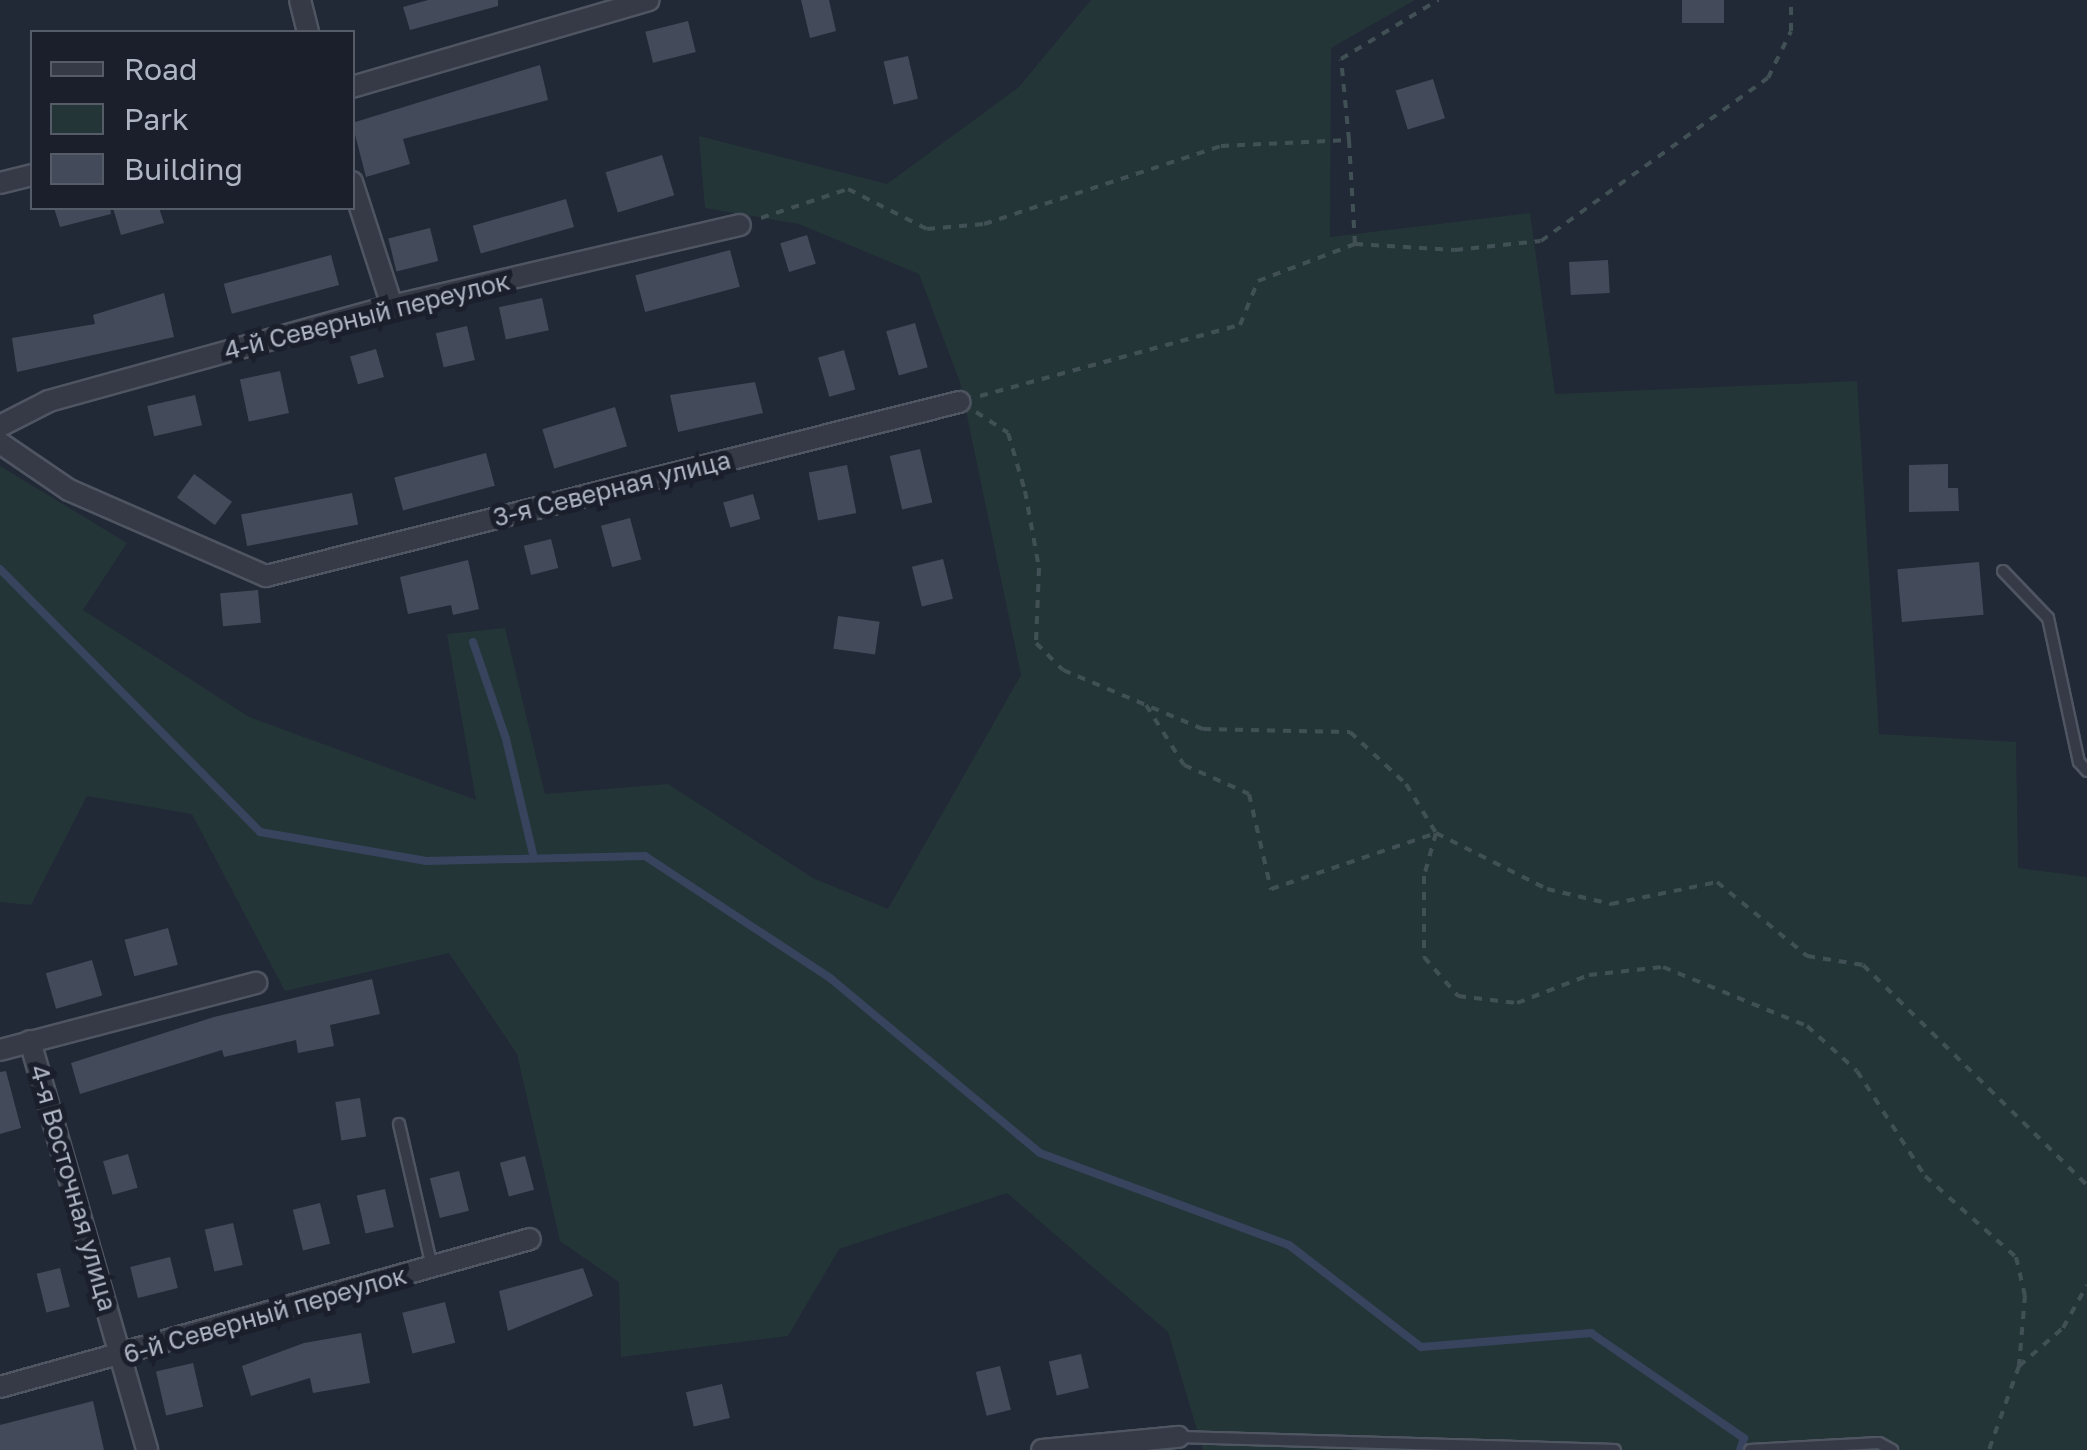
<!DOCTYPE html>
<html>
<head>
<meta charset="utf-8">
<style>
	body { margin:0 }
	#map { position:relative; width:2087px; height:1450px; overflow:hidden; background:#212836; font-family:"Golos Text",sans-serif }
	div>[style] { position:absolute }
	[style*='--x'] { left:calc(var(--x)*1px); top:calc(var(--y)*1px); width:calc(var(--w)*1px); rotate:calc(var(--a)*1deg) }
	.green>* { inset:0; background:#243538 }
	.stream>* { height:8px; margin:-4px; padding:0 4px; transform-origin:4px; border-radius:4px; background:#38445e }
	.building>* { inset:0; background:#434b5a; transform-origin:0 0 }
	.path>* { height:4px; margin-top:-2px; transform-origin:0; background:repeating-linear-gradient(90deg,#415054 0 8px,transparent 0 16px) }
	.roads { filter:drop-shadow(2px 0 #4f5561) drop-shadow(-2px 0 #4f5561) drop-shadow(0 2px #4f5561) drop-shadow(0 -2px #4f5561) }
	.service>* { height:10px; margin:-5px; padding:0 5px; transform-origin:5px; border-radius:5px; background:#353a46 }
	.minor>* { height:20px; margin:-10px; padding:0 10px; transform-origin:10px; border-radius:10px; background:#353a46 }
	span { translate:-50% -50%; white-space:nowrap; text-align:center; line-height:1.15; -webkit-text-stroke:10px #1a1f2b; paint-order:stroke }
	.street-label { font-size:25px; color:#afb5c3 }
	.legend { position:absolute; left:30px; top:30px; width:325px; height:180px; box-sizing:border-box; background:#1a1f2b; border:2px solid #565b68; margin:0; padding:12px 18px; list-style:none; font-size:30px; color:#afb5c3 }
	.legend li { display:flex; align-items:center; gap:20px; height:50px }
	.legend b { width:50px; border:2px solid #565b68 }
</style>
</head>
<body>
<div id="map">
	<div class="green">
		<div style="clip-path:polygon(1091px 0,1415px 0,1331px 48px,1330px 237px,1530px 213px,1555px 394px,1857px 381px,1879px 734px,2016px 742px,2018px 868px,2087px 877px,2087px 1450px,1203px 1450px,1168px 1332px,1007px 1193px,839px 1249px,788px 1336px,621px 1357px,619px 1282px,560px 1241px,517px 1054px,449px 953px,285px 991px,192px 814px,87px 796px,31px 905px,0 902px,0 466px,127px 543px,83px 610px,249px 717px,476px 800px,447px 634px,505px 628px,545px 794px,668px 784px,813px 878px,888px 909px,1021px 675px,960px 382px,919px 274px,799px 224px,705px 208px,699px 136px,887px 184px,1019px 87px)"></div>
	</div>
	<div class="stream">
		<div style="--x:0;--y:569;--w:370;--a:45.3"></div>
		<div style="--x:260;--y:832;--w:169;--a:9.9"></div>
		<div style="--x:426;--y:861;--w:219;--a:-1.3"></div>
		<div style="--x:645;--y:856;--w:222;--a:33.4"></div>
		<div style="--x:830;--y:978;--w:273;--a:39.8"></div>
		<div style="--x:1040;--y:1153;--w:265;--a:20.3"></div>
		<div style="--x:1289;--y:1245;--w:167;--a:37.7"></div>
		<div style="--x:1421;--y:1347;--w:171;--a:-4.7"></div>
		<div style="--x:1591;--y:1333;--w:186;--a:34.5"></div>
		<div style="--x:1744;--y:1438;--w:13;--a:108"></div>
		<div style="--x:473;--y:642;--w:102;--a:71.2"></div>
		<div style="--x:506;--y:739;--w:122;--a:76.8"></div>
	</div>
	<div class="building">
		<div style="clip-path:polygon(428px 0,498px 0,498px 6px,410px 30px,403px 7px)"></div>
		<div style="clip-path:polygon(801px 0,829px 0,836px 31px,810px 38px)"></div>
		<div style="left:1682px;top:0;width:42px;height:23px"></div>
		<div style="left:688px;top:21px;width:32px;height:44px;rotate:76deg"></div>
		<div style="left:908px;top:56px;width:44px;height:25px;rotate:77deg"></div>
		<div style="clip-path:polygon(540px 65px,548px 100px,403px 139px,410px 164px,366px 177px,352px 123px)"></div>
		<div style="left:1433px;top:79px;width:41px;height:39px;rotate:73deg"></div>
		<div style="left:662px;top:155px;width:42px;height:59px;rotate:73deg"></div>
		<div style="left:566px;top:199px;width:29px;height:97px;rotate:74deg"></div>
		<div style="clip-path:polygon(54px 208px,110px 208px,111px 214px,60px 227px)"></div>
		<div style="clip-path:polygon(113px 208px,159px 208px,164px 223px,121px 235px)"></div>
		<div style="left:430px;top:228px;width:34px;height:43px;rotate:76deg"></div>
		<div style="left:807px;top:235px;width:30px;height:28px;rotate:73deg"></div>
		<div style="left:730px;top:250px;width:38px;height:98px;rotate:75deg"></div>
		<div style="left:331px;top:255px;width:31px;height:111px;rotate:75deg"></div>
		<div style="left:1608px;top:260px;width:33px;height:39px;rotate:87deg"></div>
		<div style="clip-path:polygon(164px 293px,174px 337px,17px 372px,12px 338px,95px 324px,93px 315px)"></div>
		<div style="left:542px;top:298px;width:33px;height:44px;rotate:78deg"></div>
		<div style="left:915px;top:323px;width:46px;height:30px;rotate:74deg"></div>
		<div style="left:467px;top:326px;width:35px;height:32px;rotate:77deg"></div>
		<div style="left:376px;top:349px;width:29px;height:27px;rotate:74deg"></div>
		<div style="left:844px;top:350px;width:41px;height:27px;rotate:74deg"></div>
		<div style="left:280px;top:371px;width:43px;height:41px;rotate:78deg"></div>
		<div style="clip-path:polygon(755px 382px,763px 413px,678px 432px,670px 395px)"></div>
		<div style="left:195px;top:395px;width:31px;height:49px;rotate:77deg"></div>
		<div style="left:615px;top:407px;width:41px;height:76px;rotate:73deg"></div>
		<div style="left:920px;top:449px;width:55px;height:31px;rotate:77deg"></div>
		<div style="left:486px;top:453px;width:34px;height:95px;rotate:75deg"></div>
		<div style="clip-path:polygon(1948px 464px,1948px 488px,1958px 488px,1959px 511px,1909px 512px,1909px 465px)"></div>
		<div style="left:847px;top:465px;width:49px;height:39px;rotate:79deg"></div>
		<div style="left:194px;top:474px;width:47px;height:29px;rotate:36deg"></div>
		<div style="left:352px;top:493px;width:32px;height:113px;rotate:79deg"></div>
		<div style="left:753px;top:494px;width:26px;height:31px;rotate:74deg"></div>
		<div style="left:630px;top:518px;width:43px;height:30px;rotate:75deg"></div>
		<div style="left:551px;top:539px;width:30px;height:28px;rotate:76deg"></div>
		<div style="left:943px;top:559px;width:41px;height:32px;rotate:76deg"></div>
		<div style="clip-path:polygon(468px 560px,479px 609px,453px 615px,451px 605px,408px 614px,400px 577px)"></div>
		<div style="left:1979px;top:562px;width:53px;height:82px;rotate:85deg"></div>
		<div style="left:258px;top:590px;width:33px;height:38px;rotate:85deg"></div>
		<div style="left:838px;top:616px;width:42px;height:33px;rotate:8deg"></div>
		<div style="left:168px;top:928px;width:38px;height:45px;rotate:75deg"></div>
		<div style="left:92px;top:960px;width:37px;height:48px;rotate:74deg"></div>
		<div style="clip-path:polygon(372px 979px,380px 1014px,330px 1025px,334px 1046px,298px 1053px,296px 1040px,224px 1057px,222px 1050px,80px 1094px,71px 1063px,214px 1017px)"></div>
		<div style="clip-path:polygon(6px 1071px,21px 1128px,0 1134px,0 1072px)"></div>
		<div style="left:360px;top:1098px;width:39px;height:25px;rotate:81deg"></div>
		<div style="left:128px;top:1154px;width:35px;height:26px;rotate:74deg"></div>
		<div style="left:525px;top:1156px;width:35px;height:26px;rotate:75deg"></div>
		<div style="left:459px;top:1171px;width:41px;height:30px;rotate:76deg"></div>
		<div style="left:385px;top:1189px;width:39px;height:29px;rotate:77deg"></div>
		<div style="left:320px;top:1203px;width:42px;height:28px;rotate:76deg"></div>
		<div style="left:233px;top:1223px;width:43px;height:29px;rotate:77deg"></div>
		<div style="left:170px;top:1257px;width:32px;height:41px;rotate:76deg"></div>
		<div style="left:60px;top:1268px;width:40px;height:24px;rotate:76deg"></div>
		<div style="clip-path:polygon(583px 1268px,593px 1296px,508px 1331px,499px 1291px)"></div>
		<div style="left:445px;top:1302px;width:42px;height:44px;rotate:76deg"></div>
		<div style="clip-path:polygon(361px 1333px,370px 1383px,313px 1393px,310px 1378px,251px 1396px,242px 1366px,304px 1343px)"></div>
		<div style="left:1081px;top:1354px;width:35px;height:33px;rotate:77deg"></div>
		<div style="left:193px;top:1363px;width:45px;height:38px;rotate:77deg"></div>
		<div style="left:1000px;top:1366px;width:45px;height:25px;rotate:76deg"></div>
		<div style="left:722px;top:1384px;width:35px;height:37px;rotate:77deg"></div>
		<div style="clip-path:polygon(93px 1401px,104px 1450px,0 1450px,0 1425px)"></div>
	</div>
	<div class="path">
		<div style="--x:1349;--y:140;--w:104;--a:86.7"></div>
		<div style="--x:761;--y:218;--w:92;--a:-18.4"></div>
		<div style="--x:848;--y:189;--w:89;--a:26.9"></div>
		<div style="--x:927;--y:229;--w:57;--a:-5"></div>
		<div style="--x:984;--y:224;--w:250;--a:-18.2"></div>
		<div style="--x:1221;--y:146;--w:128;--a:-2.7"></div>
		<div style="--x:1349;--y:140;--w:81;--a:-95.6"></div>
		<div style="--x:1341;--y:59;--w:114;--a:-31.3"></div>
		<div style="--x:980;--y:396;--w:270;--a:-15.3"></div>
		<div style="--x:1240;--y:325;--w:48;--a:-67.8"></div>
		<div style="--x:1258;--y:281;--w:104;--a:-20.9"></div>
		<div style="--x:1355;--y:244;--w:100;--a:3.4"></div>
		<div style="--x:1455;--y:250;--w:86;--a:-6"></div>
		<div style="--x:1541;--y:241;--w:279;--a:-35.7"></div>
		<div style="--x:1768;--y:78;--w:52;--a:-63.9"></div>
		<div style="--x:1791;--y:31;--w:31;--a:-90"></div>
		<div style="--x:976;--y:412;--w:38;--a:33"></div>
		<div style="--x:1008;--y:433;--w:60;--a:73.7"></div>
		<div style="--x:1025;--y:491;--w:78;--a:79.7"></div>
		<div style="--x:1039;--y:568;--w:75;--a:92.3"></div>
		<div style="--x:1036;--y:643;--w:38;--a:45"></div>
		<div style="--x:1063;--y:670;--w:152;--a:22.9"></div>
		<div style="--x:1203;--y:729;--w:147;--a:1.2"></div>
		<div style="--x:1350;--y:732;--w:76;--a:42.9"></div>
		<div style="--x:1406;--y:784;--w:57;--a:58.5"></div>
		<div style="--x:1436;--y:833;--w:45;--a:105.6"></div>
		<div style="--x:1424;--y:876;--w:81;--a:90"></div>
		<div style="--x:1424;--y:957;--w:52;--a:48.9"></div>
		<div style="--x:1458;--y:996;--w:59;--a:6.8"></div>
		<div style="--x:1517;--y:1003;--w:77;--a:-21.3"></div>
		<div style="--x:1589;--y:975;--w:74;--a:-6.2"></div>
		<div style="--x:1663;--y:967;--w:156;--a:22.3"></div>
		<div style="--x:1807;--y:1026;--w:67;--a:42"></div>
		<div style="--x:1857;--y:1071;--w:125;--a:57.1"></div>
		<div style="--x:1925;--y:1176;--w:122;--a:41.7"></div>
		<div style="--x:2016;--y:1257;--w:39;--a:77"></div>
		<div style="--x:2025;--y:1295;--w:71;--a:94.8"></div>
		<div style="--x:2019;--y:1366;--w:89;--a:109.7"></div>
		<div style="--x:1146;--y:705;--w:71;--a:57.7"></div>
		<div style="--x:1184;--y:765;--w:71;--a:24"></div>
		<div style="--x:1249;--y:794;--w:98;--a:77"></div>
		<div style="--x:1271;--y:889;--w:174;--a:-18.7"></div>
		<div style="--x:1436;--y:833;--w:124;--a:26.8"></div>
		<div style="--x:1547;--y:889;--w:66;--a:13.2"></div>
		<div style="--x:1611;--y:904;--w:108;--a:-11.7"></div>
		<div style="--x:1717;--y:882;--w:117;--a:39.4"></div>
		<div style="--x:1807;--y:956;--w:57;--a:9.1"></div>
		<div style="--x:1863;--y:965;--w:314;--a:44.5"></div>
		<div style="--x:2019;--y:1366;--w:58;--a:-40.8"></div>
		<div style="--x:2063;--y:1328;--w:49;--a:-60.8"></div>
	</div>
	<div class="roads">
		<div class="service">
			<div style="--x:2003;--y:571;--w:65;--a:46.2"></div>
			<div style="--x:2048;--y:618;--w:147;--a:77.9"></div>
			<div style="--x:2079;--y:762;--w:12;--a:48"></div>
			<div style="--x:399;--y:1124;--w:147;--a:77"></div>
			<div style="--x:1179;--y:1437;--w:436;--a:1.7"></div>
			<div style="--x:1750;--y:1450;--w:129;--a:-3.1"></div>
			<div style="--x:1879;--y:1443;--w:15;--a:28"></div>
		</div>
		<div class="minor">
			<div style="--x:300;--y:0;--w:33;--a:76"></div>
			<div style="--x:352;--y:87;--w:309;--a:-16.3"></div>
			<div style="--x:352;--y:182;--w:130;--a:72.1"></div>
			<div style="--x:0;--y:183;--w:33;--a:-14"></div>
			<div style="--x:0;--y:426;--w:55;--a:-27"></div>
			<div style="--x:49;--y:401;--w:356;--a:-15.5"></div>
			<div style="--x:392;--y:306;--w:357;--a:-13.1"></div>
			<div style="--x:0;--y:443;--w:83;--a:34.3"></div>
			<div style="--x:69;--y:490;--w:215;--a:23.6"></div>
			<div style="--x:266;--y:576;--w:715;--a:-14.09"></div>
			<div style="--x:30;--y:1041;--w:425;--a:74"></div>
			<div style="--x:0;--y:1050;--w:265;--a:-14.7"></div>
			<div style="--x:0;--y:1387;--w:550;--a:-15.6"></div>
			<div style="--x:1042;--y:1450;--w:137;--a:-5.5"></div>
		</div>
	</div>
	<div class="street-label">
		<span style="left:367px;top:316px;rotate:-14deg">4-й Северный переулок</span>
		<span style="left:612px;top:489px;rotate:-14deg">3-я Северная улица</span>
		<span style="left:73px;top:1188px;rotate:74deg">4-я Восточная улица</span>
		<span style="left:265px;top:1315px;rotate:-16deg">6-й Северный переулок</span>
	</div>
	<ul class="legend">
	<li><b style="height:12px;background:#353a46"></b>Road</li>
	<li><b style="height:28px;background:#243538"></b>Park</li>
	<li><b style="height:28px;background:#434b5a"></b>Building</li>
	</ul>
</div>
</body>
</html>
